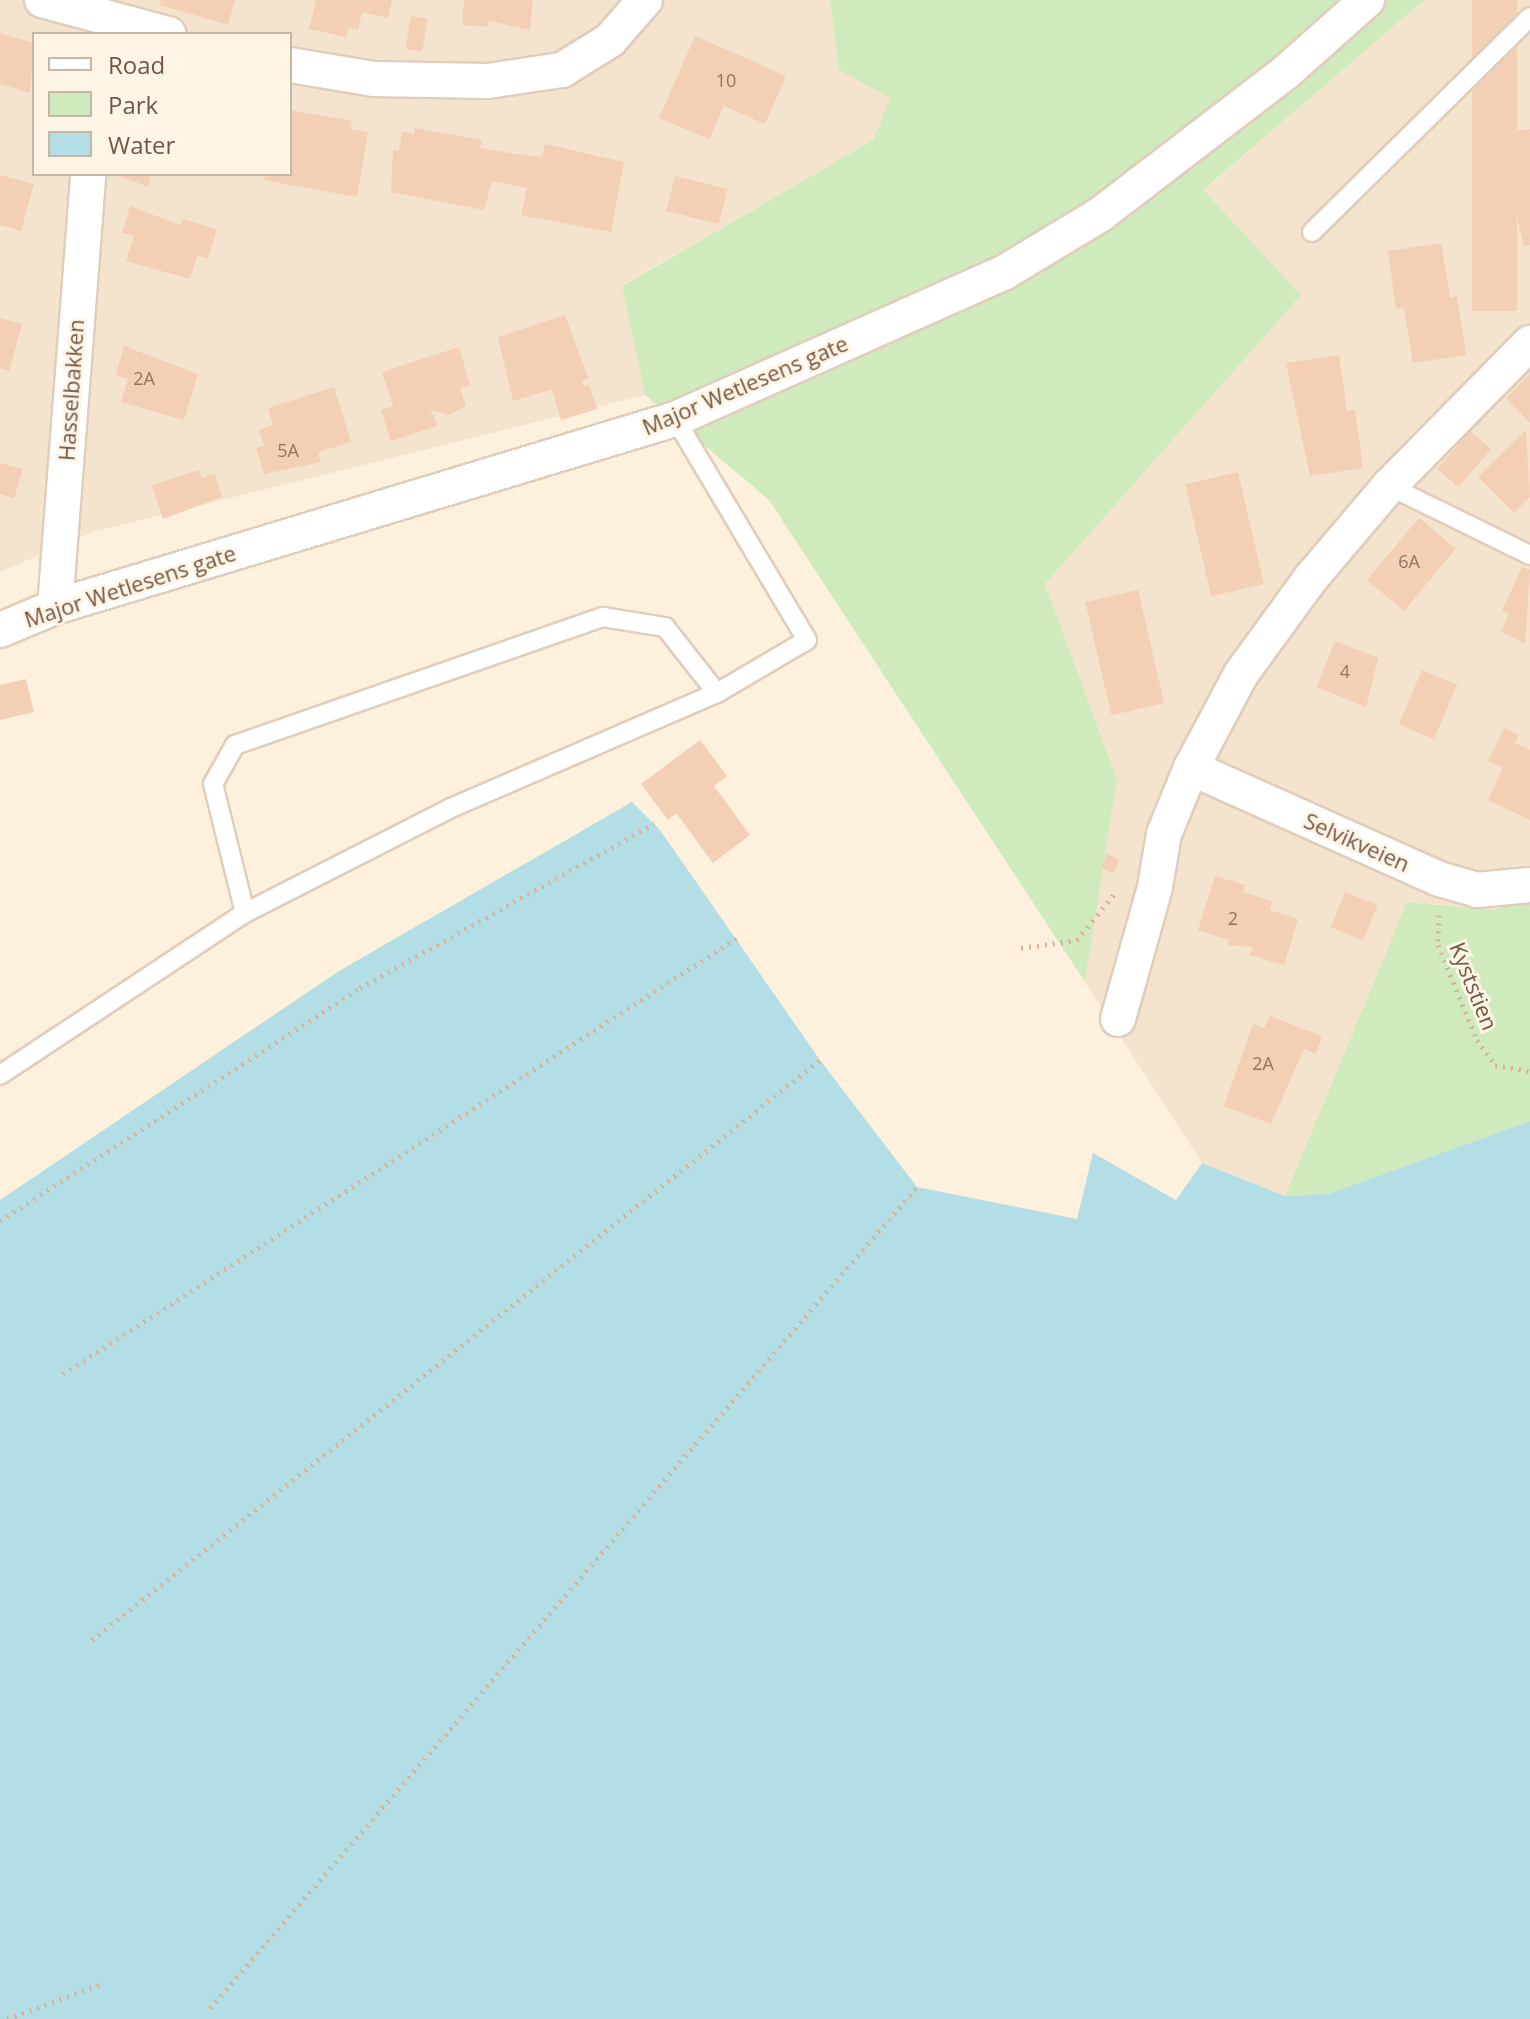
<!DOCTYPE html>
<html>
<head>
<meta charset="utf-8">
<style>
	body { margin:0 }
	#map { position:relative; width:1530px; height:2019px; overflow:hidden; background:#fdf1de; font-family:"Open Sans",sans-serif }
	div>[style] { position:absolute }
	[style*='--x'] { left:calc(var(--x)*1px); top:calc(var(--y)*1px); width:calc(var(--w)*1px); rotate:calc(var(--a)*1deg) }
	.residential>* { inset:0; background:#f4e3cd }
	.green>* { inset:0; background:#cfeabd }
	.water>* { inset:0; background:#b3dee6 }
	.building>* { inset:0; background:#f2cfb5; transform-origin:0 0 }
	.path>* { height:5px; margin-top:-2.5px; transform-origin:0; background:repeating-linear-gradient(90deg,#d7b299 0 2px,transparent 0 8px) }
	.roads { filter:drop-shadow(2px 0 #e0cdbb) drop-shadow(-2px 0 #e0cdbb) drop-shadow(0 2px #e0cdbb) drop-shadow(0 -2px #e0cdbb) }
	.lane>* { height:18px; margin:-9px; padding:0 9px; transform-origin:9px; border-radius:9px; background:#fff }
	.street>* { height:34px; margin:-17px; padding:0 17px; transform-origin:17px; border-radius:17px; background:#fff }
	span { translate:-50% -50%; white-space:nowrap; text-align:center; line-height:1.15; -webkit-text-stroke:6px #fff5e5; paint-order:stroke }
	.number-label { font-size:18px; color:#937562 }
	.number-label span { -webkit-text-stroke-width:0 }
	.street-label { font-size:22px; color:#735746 }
	.legend { position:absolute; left:32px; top:32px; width:260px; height:144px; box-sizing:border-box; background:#fff5e5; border:2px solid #c7b6a5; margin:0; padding:10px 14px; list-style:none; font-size:24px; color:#735746 }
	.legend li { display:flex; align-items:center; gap:16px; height:40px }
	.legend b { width:40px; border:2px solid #c7b6a5 }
</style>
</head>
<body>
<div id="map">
	<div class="residential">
		<div style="clip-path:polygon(evenodd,0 0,830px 0,839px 70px,890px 98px,873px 140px,622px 285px,645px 395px,93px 532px,0 572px,0 0,34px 34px,290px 34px,290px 174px,34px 174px,34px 34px)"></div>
		<div style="clip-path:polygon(1424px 0,1530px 0,1530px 898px,1494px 910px,1407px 902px,1285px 1196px,1202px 1163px,1085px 982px,1117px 779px,1045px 584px,1301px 295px,1203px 191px)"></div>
	</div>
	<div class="green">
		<div style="clip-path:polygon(830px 0,1424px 0,1203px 190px,1301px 295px,1045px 584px,1117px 779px,1085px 982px,769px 500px,645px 395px,622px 286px,873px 140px,890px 98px,839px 70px)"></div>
		<div style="clip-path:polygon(1530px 898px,1530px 1121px,1328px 1194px,1285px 1196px,1407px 902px,1494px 910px)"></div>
	</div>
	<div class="water">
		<div style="clip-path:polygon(632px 802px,660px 830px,820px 1060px,917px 1187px,1077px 1219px,1093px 1153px,1176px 1200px,1202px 1163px,1285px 1196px,1328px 1194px,1530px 1121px,1530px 2019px,0 2019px,0 1200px,339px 971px)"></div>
	</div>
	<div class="building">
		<div style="clip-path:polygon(161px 0,235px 0,228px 25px,160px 5px)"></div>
		<div style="clip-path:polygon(316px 0,392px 0,388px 18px,362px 12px,358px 30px,348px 28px,346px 37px,309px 29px)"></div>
		<div style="clip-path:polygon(464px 0,533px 0,530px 30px,489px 21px,488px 27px,462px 25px)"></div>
		<div style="left:1472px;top:0;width:45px;height:311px"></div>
		<div style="left:411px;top:16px;width:17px;height:33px;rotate:10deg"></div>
		<div style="clip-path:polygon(0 28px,2px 34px,34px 43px,30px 93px,0 84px)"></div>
		<div style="clip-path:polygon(695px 36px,786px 76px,765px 124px,724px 106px,709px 139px,659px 118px)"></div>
		<div style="clip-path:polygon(290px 110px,352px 121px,350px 129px,368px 132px,357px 197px,264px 180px,265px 174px,290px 174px)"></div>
		<div style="clip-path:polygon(415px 128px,482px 140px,480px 148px,514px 154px,542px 157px,545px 144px,624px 162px,611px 232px,521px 215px,527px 188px,492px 181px,484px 210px,391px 192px,393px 150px,399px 151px,402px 132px,414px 134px)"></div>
		<div style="clip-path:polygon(1530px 129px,1530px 245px,1524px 246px,1497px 134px)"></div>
		<div style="clip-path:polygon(115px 174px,151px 174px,148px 187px)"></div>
		<div style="clip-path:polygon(0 175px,34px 184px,21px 231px,0 225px)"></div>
		<div style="left:675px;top:176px;width:54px;height:36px;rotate:14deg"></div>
		<div style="clip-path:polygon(130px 206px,174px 223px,181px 225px,182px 219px,217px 229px,208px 259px,197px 255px,190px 279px,126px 261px,134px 236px,122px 233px)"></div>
		<div style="clip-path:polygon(1441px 243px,1450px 298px,1457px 296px,1466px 355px,1413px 363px,1404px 308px,1396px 309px,1388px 251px)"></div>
		<div style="clip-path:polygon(565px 315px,588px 378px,582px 380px,583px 386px,589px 384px,597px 409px,561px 420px,552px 389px,513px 401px,498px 337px)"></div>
		<div style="clip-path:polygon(0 318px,22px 324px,9px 371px,0 368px)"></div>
		<div style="clip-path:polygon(124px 346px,198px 374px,184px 420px,121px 402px,128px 379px,116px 375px)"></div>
		<div style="clip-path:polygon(459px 347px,470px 385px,460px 388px,466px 406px,448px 415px,431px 410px,437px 426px,391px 441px,381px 410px,393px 406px,382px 372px)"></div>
		<div style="clip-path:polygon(1339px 355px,1347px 411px,1355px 410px,1363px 468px,1310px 476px,1286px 363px)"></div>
		<div style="clip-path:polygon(1530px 374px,1530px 423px,1506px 398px)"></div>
		<div style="clip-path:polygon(334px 387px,351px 442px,318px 452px,321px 462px,264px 474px,256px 448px,264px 446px,259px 430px,273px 425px,268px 408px)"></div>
		<div style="clip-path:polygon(1526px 430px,1530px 497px,1514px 513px,1478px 477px)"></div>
		<div style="left:1470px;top:431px;width:28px;height:50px;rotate:41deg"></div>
		<div style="clip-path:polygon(0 463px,23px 469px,14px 498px,0 494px)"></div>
		<div style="clip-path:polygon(199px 470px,202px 478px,215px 474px,222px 497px,163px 519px,152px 485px)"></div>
		<div style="left:1238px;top:472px;width:115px;height:54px;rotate:77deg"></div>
		<div style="left:1419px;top:518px;width:48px;height:81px;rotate:40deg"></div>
		<div style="clip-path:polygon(1522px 567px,1530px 570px,1525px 643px,1501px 632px,1509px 614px,1502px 611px)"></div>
		<div style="left:1138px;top:590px;width:116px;height:54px;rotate:77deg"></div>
		<div style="clip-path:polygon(1335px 641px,1378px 658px,1366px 707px,1317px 687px)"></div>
		<div style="left:1422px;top:670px;width:38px;height:59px;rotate:23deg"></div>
		<div style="clip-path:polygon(26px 679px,34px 712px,0 720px,0 685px)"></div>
		<div style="clip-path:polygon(1504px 728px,1519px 735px,1515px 743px,1530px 750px,1530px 820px,1488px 800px,1503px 768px,1488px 761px)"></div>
		<div style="clip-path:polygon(700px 740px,727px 776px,714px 786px,750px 835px,713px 863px,676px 813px,668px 820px,641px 784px)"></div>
		<div style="left:1107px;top:854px;width:14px;height:15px;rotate:25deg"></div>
		<div style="clip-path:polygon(1215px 876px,1245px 885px,1243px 892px,1272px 901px,1270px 910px,1298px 919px,1284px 965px,1250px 955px,1253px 947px,1228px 945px,1229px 940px,1198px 930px)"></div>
		<div style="left:1345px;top:892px;width:35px;height:38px;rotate:22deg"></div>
		<div style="clip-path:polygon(1270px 1016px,1322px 1036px,1316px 1054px,1304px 1049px,1271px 1124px,1224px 1106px,1253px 1024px,1264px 1028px)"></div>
	</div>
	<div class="path">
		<div style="--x:1439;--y:915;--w:30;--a:92"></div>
		<div style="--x:1438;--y:945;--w:103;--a:67.7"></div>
		<div style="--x:1477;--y:1040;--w:31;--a:54"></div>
		<div style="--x:1495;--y:1065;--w:36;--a:10"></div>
		<div style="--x:1021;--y:948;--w:57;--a:-8.1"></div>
		<div style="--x:1077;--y:940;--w:62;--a:-50.9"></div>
		<div style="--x:0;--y:1221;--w:429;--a:-32.9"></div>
		<div style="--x:360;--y:988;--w:337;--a:-29.2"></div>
		<div style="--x:63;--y:1374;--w:803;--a:-32.9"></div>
		<div style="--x:92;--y:1640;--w:931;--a:-38.54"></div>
		<div style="--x:210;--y:2008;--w:1083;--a:-49.27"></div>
		<div style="--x:7;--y:2019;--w:103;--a:-20.4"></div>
	</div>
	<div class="roads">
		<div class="lane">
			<div style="--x:1312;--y:232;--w:306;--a:-44.6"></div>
			<div style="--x:1389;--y:486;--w:157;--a:26.1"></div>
			<div style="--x:245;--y:913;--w:133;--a:-103.9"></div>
			<div style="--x:213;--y:784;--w:45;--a:-60.6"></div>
			<div style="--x:235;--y:745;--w:390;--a:-19.2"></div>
			<div style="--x:603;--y:617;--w:63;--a:9.2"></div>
			<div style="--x:665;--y:627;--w:84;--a:51.8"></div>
			<div style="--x:0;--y:1075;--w:294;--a:-33.5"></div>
			<div style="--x:245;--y:913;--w:231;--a:-27"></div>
			<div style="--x:451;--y:808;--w:290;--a:-23.4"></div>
			<div style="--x:717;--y:693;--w:104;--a:-30.5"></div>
			<div style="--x:807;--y:640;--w:257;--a:-120.8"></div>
		</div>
		<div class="street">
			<div style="--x:42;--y:0;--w:131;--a:15.1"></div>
			<div style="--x:290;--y:65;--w:85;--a:9.5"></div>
			<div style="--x:374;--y:79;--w:114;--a:1"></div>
			<div style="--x:488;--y:81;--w:75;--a:-8.5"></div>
			<div style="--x:562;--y:70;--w:57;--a:-32"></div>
			<div style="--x:610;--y:40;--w:53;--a:-48.8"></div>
			<div style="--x:55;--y:607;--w:434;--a:-85.6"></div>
			<div style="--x:0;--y:630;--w:60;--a:-22.7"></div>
			<div style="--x:55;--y:607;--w:648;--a:-16.87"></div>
			<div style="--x:675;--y:419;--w:361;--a:-24"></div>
			<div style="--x:1005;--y:272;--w:112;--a:-31.1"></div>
			<div style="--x:1101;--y:214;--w:232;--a:-37.5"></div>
			<div style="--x:1285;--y:73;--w:110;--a:-41.7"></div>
			<div style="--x:1191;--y:768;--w:272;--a:24.1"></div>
			<div style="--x:1439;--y:879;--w:40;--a:16"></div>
			<div style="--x:1477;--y:890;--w:53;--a:-5.4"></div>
			<div style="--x:1118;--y:1019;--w:137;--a:-74.3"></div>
			<div style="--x:1155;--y:887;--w:54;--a:-80.4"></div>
			<div style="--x:1164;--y:834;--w:71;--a:-67.8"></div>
			<div style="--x:1191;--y:768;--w:106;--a:-62"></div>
			<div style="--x:1241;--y:674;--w:119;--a:-53.9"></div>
			<div style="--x:1311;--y:578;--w:121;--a:-49.7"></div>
			<div style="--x:1389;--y:486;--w:201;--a:-45.4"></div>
		</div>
	</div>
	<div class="number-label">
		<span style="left:726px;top:80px">10</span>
		<span style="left:144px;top:378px">2A</span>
		<span style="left:288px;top:450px">5A</span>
		<span style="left:1409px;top:561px">6A</span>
		<span style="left:1345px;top:671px">4</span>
		<span style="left:1233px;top:918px">2</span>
		<span style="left:1263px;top:1063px">2A</span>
	</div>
	<div class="street-label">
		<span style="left:745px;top:385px;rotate:-23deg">Major Wetlesens gate</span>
		<span style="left:71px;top:390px;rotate:-86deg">Hasselbakken</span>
		<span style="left:130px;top:586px;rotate:-18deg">Major Wetlesens gate</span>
		<span style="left:1357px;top:842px;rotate:24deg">Selvikveien</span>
		<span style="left:1474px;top:986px;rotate:68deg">Kyststien</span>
	</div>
	<ul class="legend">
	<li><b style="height:10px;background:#fff"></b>Road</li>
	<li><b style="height:22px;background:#cfeabd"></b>Park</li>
	<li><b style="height:22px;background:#b3dee6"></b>Water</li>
	</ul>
</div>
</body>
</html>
